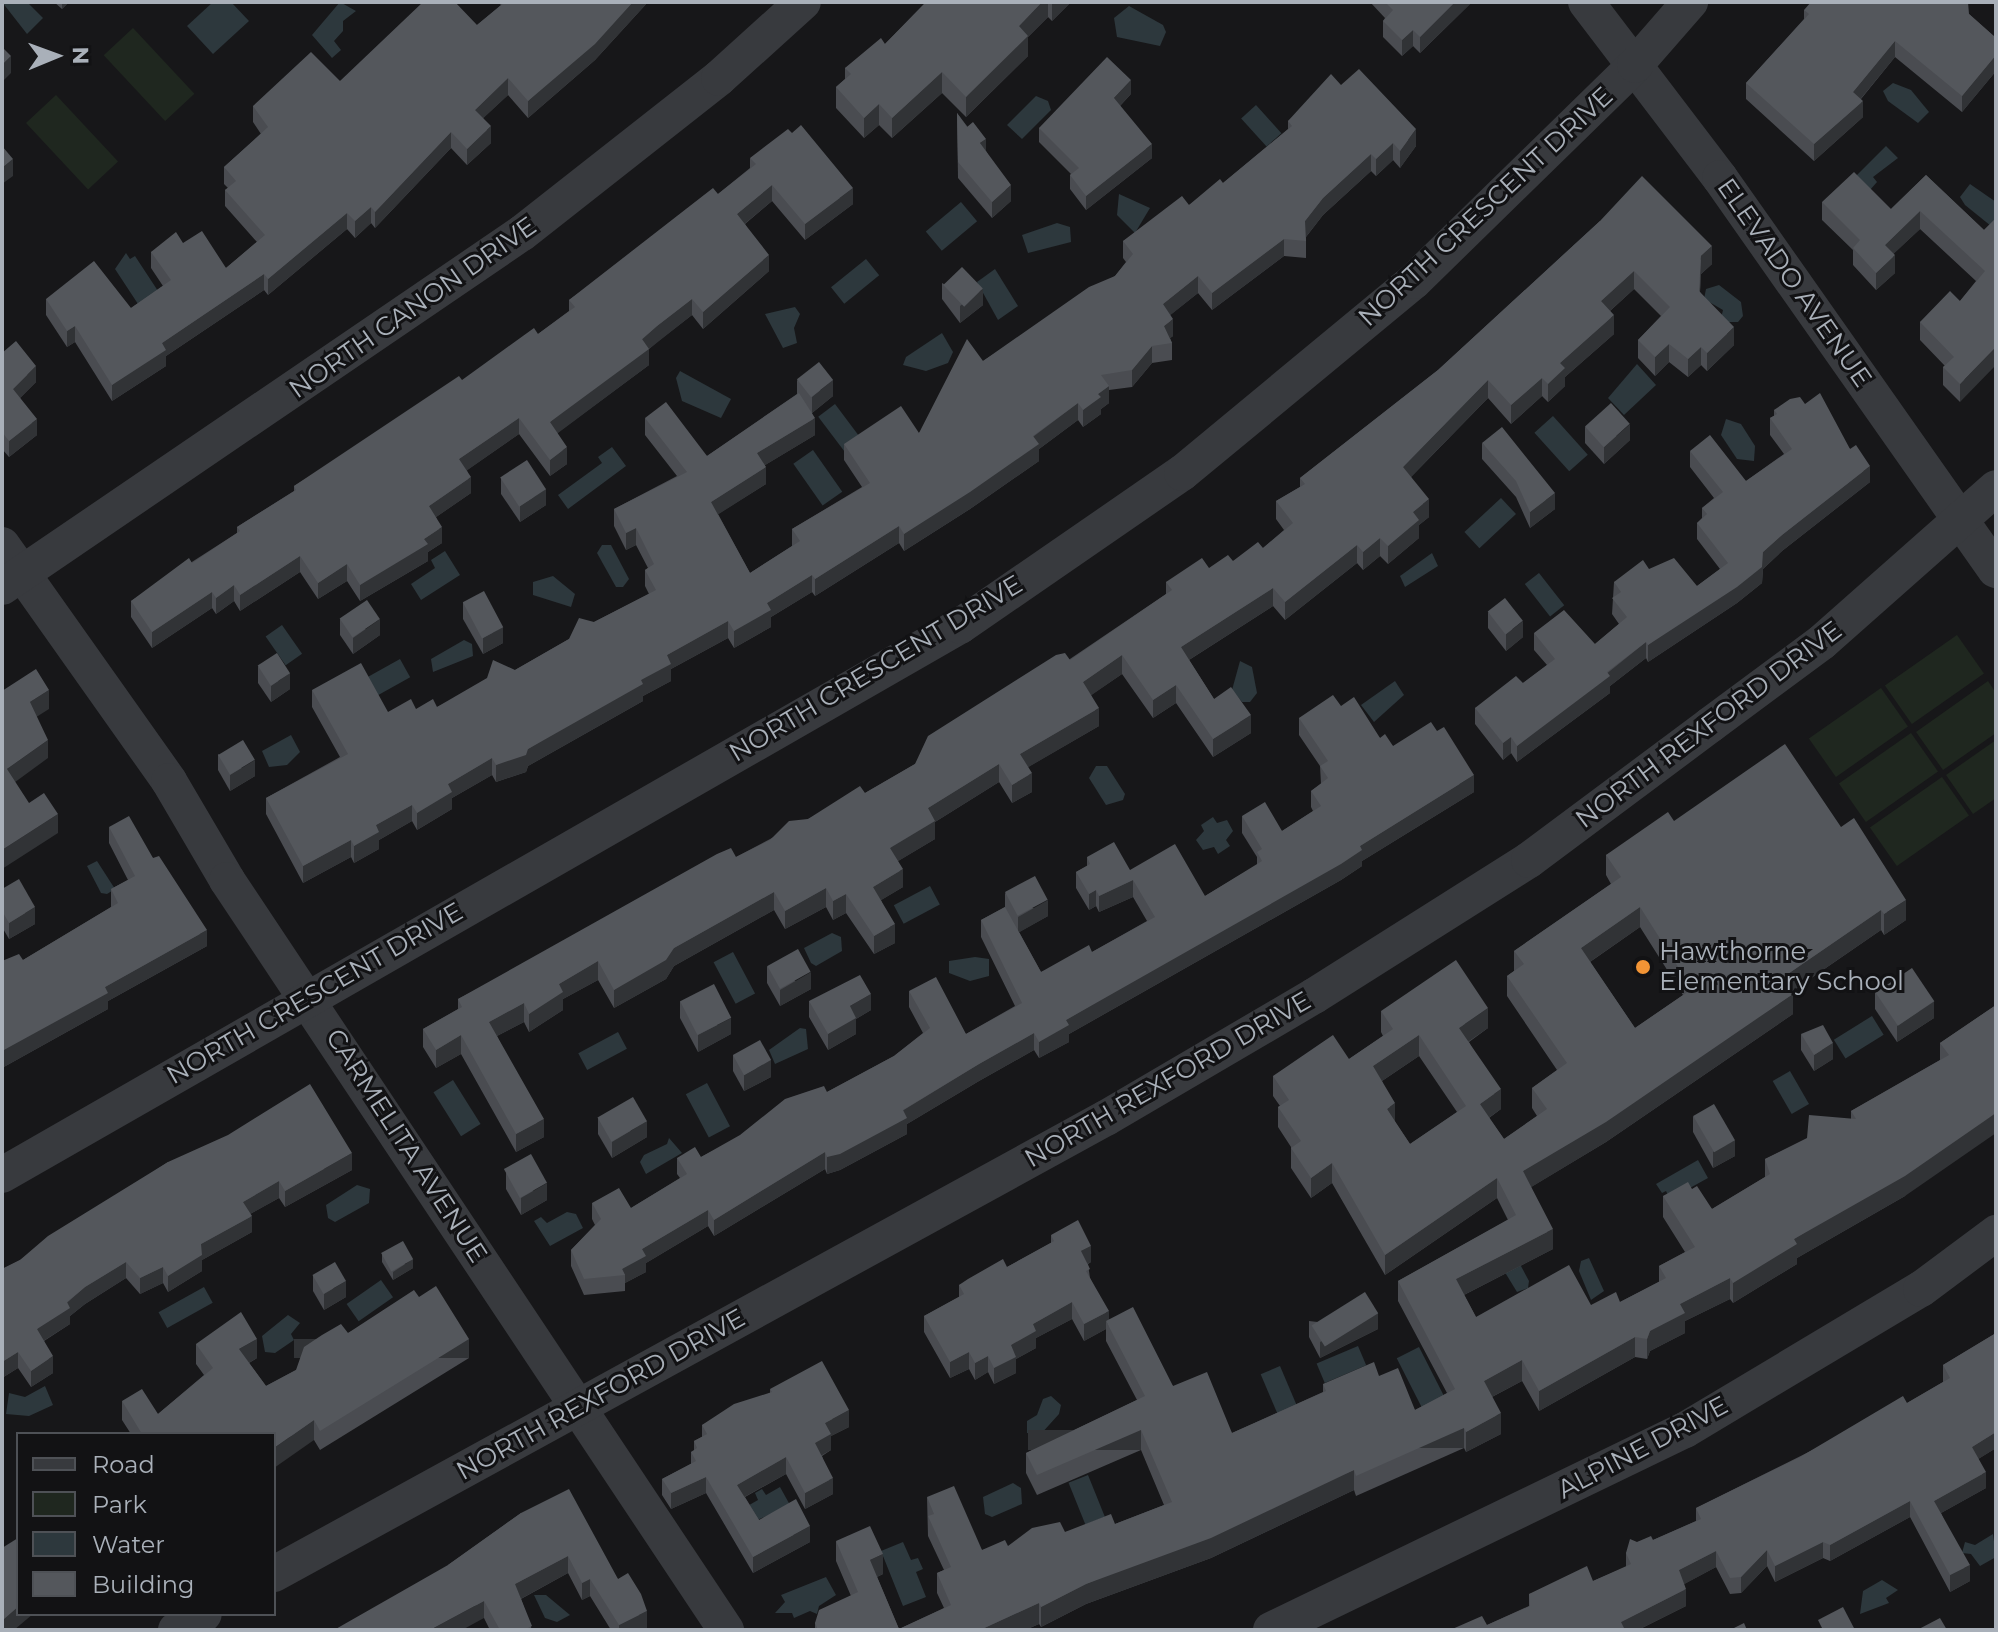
<!DOCTYPE html>
<html>
<head>
<meta charset="utf-8">
<style>
	body { margin:0 }
	#map { position:relative; width:1998px; height:1632px; overflow:hidden; background:#171719; font-family:Montserrat,sans-serif }
	div>[style] { position:absolute }
	[style*='--x'] { left:calc(var(--x)*1px); top:calc(var(--y)*1px); width:calc(var(--w)*1px); rotate:calc(var(--a)*1deg) }
	.green>* { inset:0; background:#1f271f; transform-origin:0 0 }
	.water>* { inset:0; background:#2d383d; transform-origin:0 0 }
	.minor>* { height:36px; margin:-18px; padding:0 18px; transform-origin:18px; border-radius:18px; background:#383a3e }
	.wall>* { inset:0; background:#4a4c51 }
	.shaded-wall>* { inset:0; background:#313336; transform-origin:0 0 }
	.building>* { inset:0; background:#54575c; transform-origin:0 0 }
	.dots>* { width:22px; height:22px; translate:-50% -50%; box-sizing:border-box; border:4px solid #121214; border-radius:50% }
	span { translate:-50% -50%; white-space:nowrap; text-align:center; line-height:1.15; -webkit-text-stroke:6px #121214; paint-order:stroke }
	.street-label { font-size:26px; color:#a9b0b9 }
	.poi-label { font-size:26px; color:#a9b0b9 }
	.left { translate:0 -50%; text-align:left }
	.frame { position:absolute; inset:0; border:4px solid #a9b0b9; pointer-events:none }
	.legend { position:absolute; left:16px; top:1432px; width:260px; height:184px; box-sizing:border-box; background:#121214; border:2px solid #4e5156; margin:0; padding:10px 14px; list-style:none; font-size:24px; color:#a9b0b9 }
	.legend li { display:flex; align-items:center; gap:16px; height:40px }
	.legend b { width:40px; border:2px solid #4e5156 }
	.north { position:absolute; left:16px; top:16px; width:80px; height:80px; -webkit-text-stroke:6px #121214; paint-order:stroke; rotate:89deg; font-size:22px; font-weight:700; line-height:32px; text-align:center; color:#a9b0b9 }
	.north::after { content:''; display:block; margin:auto; width:28px; height:36px; background:#a9b0b9; clip-path:polygon(50% 0,100% 100%,50% 72%,0 100%) }
</style>
</head>
<body>
<div id="map">
	<div class="green">
		<div style="left:133px;top:28px;width:90px;height:40px;rotate:47deg"></div>
		<div style="left:56px;top:95px;width:91px;height:41px;rotate:47deg"></div>
		<div style="left:1957px;top:635px;width:47px;height:88px;rotate:55deg"></div>
		<div style="clip-path:polygon(1988px 681px,1996px 693px,1996px 733px,1943px 770px,1916px 732px)"></div>
		<div style="left:1881px;top:688px;width:47px;height:88px;rotate:55deg"></div>
		<div style="left:1911px;top:733px;width:47px;height:88px;rotate:55deg"></div>
		<div style="clip-path:polygon(1996px 740px,1996px 798px,1973px 814px,1946px 775px)"></div>
		<div style="left:1942px;top:777px;width:47px;height:88px;rotate:55deg"></div>
	</div>
	<div class="water">
		<div style="clip-path:polygon(2px 2px,27px 2px,43px 18px,27px 34px)"></div>
		<div style="clip-path:polygon(213px 2px,231px 2px,249px 21px,213px 54px,187px 26px)"></div>
		<div style="clip-path:polygon(340px 2px,356px 11px,343px 21px,343px 31px,334px 41px,341px 50px,332px 58px,312px 35px)"></div>
		<div style="clip-path:polygon(1129px 6px,1163px 25px,1166px 32px,1160px 46px,1117px 37px,1114px 18px)"></div>
		<div style="clip-path:polygon(1893px 83px,1911px 90px,1929px 112px,1918px 123px,1888px 101px,1883px 91px)"></div>
		<div style="clip-path:polygon(1036px 96px,1048px 101px,1051px 110px,1022px 139px,1007px 125px)"></div>
		<div style="left:1256px;top:105px;width:38px;height:20px;rotate:48deg"></div>
		<div style="clip-path:polygon(1886px 146px,1898px 158px,1873px 177px,1877px 182px,1870px 190px,1854px 178px)"></div>
		<div style="clip-path:polygon(1970px 184px,1996px 202px,1996px 223px,1991px 226px,1965px 205px,1960px 197px)"></div>
		<div style="clip-path:polygon(1119px 194px,1150px 208px,1135px 233px,1117px 215px)"></div>
		<div style="left:961px;top:202px;width:25px;height:46px;rotate:50deg"></div>
		<div style="clip-path:polygon(1057px 223px,1070px 227px,1071px 242px,1028px 253px,1022px 235px)"></div>
		<div style="clip-path:polygon(126px 253px,130px 259px,135px 256px,158px 291px,138px 304px,115px 269px)"></div>
		<div style="left:866px;top:259px;width:21px;height:45px;rotate:51deg"></div>
		<div style="clip-path:polygon(995px 269px,1018px 306px,998px 320px,977px 282px)"></div>
		<div style="clip-path:polygon(1719px 285px,1741px 302px,1743px 316px,1738px 322px,1720px 322px,1723px 310px,1704px 299px,1706px 289px)"></div>
		<div style="clip-path:polygon(795px 307px,800px 314px,794px 328px,797px 343px,783px 348px,765px 314px)"></div>
		<div style="clip-path:polygon(942px 333px,953px 352px,948px 363px,926px 371px,903px 365px,906px 357px)"></div>
		<div style="clip-path:polygon(1637px 364px,1656px 385px,1624px 415px,1608px 398px)"></div>
		<div style="clip-path:polygon(680px 371px,731px 399px,721px 418px,682px 401px,676px 378px)"></div>
		<div style="left:835px;top:404px;width:44px;height:21px;rotate:53deg"></div>
		<div style="left:1553px;top:416px;width:52px;height:25px;rotate:48deg"></div>
		<div style="clip-path:polygon(1726px 419px,1741px 424px,1755px 446px,1754px 461px,1737px 459px,1721px 435px)"></div>
		<div style="clip-path:polygon(612px 447px,626px 466px,568px 509px,558px 495px,602px 463px,598px 457px)"></div>
		<div style="left:813px;top:450px;width:51px;height:24px;rotate:55deg"></div>
		<div style="left:1501px;top:498px;width:22px;height:50px;rotate:47deg"></div>
		<div style="clip-path:polygon(602px 545px,611px 545px,629px 579px,623px 587px,616px 587px,597px 553px)"></div>
		<div style="clip-path:polygon(445px 551px,460px 575px,421px 600px,411px 584px,435px 568px,431px 560px)"></div>
		<div style="clip-path:polygon(1432px 553px,1438px 566px,1405px 587px,1400px 576px)"></div>
		<div style="left:1539px;top:573px;width:41px;height:18px;rotate:52deg"></div>
		<div style="clip-path:polygon(553px 576px,575px 594px,571px 607px,533px 595px,533px 582px)"></div>
		<div style="left:282px;top:625px;width:35px;height:20px;rotate:55deg"></div>
		<div style="clip-path:polygon(464px 640px,472px 644px,473px 656px,433px 672px,431px 659px)"></div>
		<div style="left:400px;top:659px;width:21px;height:40px;rotate:61deg"></div>
		<div style="clip-path:polygon(1240px 661px,1252px 667px,1257px 693px,1250px 702px,1242px 702px,1232px 690px)"></div>
		<div style="clip-path:polygon(1395px 681px,1404px 695px,1374px 722px,1361px 705px)"></div>
		<div style="clip-path:polygon(291px 735px,300px 752px,287px 765px,269px 767px,262px 751px)"></div>
		<div style="clip-path:polygon(1096px 766px,1107px 766px,1125px 794px,1123px 800px,1106px 805px,1089px 778px)"></div>
		<div style="clip-path:polygon(1213px 817px,1217px 823px,1227px 820px,1233px 831px,1226px 840px,1230px 846px,1218px 854px,1214px 847px,1203px 850px,1196px 840px,1204px 831px,1201px 825px)"></div>
		<div style="clip-path:polygon(97px 861px,115px 889px,107px 894px,101px 893px,87px 866px)"></div>
		<div style="left:930px;top:886px;width:21px;height:41px;rotate:62deg"></div>
		<div style="clip-path:polygon(832px 933px,841px 937px,842px 951px,816px 966px,811px 963px,804px 948px)"></div>
		<div style="left:733px;top:952px;width:47px;height:22px;rotate:62deg"></div>
		<div style="clip-path:polygon(975px 957px,989px 959px,989px 976px,970px 981px,949px 973px,949px 961px)"></div>
		<div style="left:1872px;top:1016px;width:22px;height:45px;rotate:58deg"></div>
		<div style="clip-path:polygon(800px 1028px,806px 1029px,808px 1049px,775px 1064px,769px 1050px)"></div>
		<div style="left:618px;top:1032px;width:19px;height:45px;rotate:62deg"></div>
		<div style="left:1790px;top:1071px;width:38px;height:20px;rotate:60deg"></div>
		<div style="left:453px;top:1080px;width:52px;height:23px;rotate:58deg"></div>
		<div style="left:707px;top:1083px;width:49px;height:24px;rotate:62deg"></div>
		<div style="clip-path:polygon(669px 1138px,682px 1153px,646px 1174px,640px 1162px,644px 1155px,667px 1144px)"></div>
		<div style="clip-path:polygon(1698px 1160px,1708px 1178px,1670px 1199px,1666px 1191px,1662px 1193px,1656px 1184px)"></div>
		<div style="clip-path:polygon(357px 1185px,370px 1189px,369px 1203px,335px 1222px,328px 1218px,326px 1205px)"></div>
		<div style="clip-path:polygon(567px 1212px,576px 1214px,583px 1228px,550px 1246px,534px 1221px,541px 1217px,547px 1223px)"></div>
		<div style="clip-path:polygon(1514px 1253px,1529px 1281px,1528px 1288px,1517px 1292px,1498px 1261px)"></div>
		<div style="clip-path:polygon(1589px 1258px,1604px 1291px,1591px 1300px,1579px 1271px,1581px 1261px)"></div>
		<div style="left:381px;top:1280px;width:21px;height:42px;rotate:55deg"></div>
		<div style="left:204px;top:1287px;width:18px;height:52px;rotate:61deg"></div>
		<div style="clip-path:polygon(288px 1315px,300px 1323px,291px 1334px,294px 1340px,275px 1353px,265px 1352px,262px 1336px)"></div>
		<div style="left:1358px;top:1346px;width:21px;height:45px;rotate:67deg"></div>
		<div style="left:1419px;top:1347px;width:55px;height:25px;rotate:63deg"></div>
		<div style="left:1280px;top:1366px;width:43px;height:21px;rotate:67deg"></div>
		<div style="clip-path:polygon(45px 1386px,53px 1405px,29px 1416px,6px 1414px,9px 1393px,25px 1397px)"></div>
		<div style="clip-path:polygon(1051px 1396px,1061px 1405px,1059px 1414px,1040px 1435px,1027px 1433px,1027px 1421px,1037px 1415px,1043px 1399px)"></div>
		<div style="left:1088px;top:1475px;width:45px;height:21px;rotate:68deg"></div>
		<div style="clip-path:polygon(1013px 1483px,1021px 1488px,1022px 1504px,992px 1517px,985px 1514px,983px 1497px)"></div>
		<div style="clip-path:polygon(780px 1487px,790px 1505px,749px 1524px,744px 1508px,758px 1500px,755px 1493px,762px 1489px,766px 1495px)"></div>
		<div style="clip-path:polygon(1993px 1534px,1996px 1557px,1980px 1566px,1971px 1554px,1962px 1553px,1965px 1542px,1975px 1545px)"></div>
		<div style="clip-path:polygon(903px 1542px,911px 1560px,918px 1558px,923px 1569px,916px 1572px,926px 1597px,903px 1606px,881px 1551px)"></div>
		<div style="clip-path:polygon(826px 1577px,836px 1595px,819px 1606px,817px 1614px,810px 1611px,794px 1618px,792px 1613px,775px 1613px,785px 1602px,781px 1595px)"></div>
		<div style="clip-path:polygon(1882px 1580px,1898px 1590px,1886px 1598px,1889px 1603px,1860px 1614px,1863px 1591px)"></div>
		<div style="clip-path:polygon(534px 1595px,546px 1595px,570px 1615px,557px 1622px,545px 1618px)"></div>
	</div>
	<div class="minor">
		<div style="--x:1586;--y:2;--w:221;--a:52.7"></div>
		<div style="--x:1720;--y:178;--w:479;--a:54.9"></div>
		<div style="--x:2;--y:545;--w:289;--a:54.7"></div>
		<div style="--x:169;--y:781;--w:115;--a:59.6"></div>
		<div style="--x:227;--y:880;--w:901;--a:56.36"></div>
		<div style="--x:2;--y:587;--w:629;--a:-34.25"></div>
		<div style="--x:522;--y:233;--w:251;--a:-38.2"></div>
		<div style="--x:719;--y:78;--w:113;--a:-42.1"></div>
		<div style="--x:2;--y:1175;--w:1104;--a:-29.82"></div>
		<div style="--x:960;--y:626;--w:270;--a:-34.6"></div>
		<div style="--x:1182;--y:473;--w:301;--a:-39.6"></div>
		<div style="--x:1414;--y:281;--w:309;--a:-44.3"></div>
		<div style="--x:1635;--y:65;--w:84;--a:-48.9"></div>
		<div style="--x:274;--y:1574;--w:949;--a:-28.73"></div>
		<div style="--x:1106;--y:1118;--w:241;--a:-30.4"></div>
		<div style="--x:1314;--y:996;--w:254;--a:-32.3"></div>
		<div style="--x:1529;--y:860;--w:226;--a:-36.7"></div>
		<div style="--x:1710;--y:725;--w:139;--a:-36.5"></div>
		<div style="--x:1822;--y:642;--w:232;--a:-41.5"></div>
		<div style="--x:176;--y:1630;--w:32;--a:-30"></div>
		<div style="--x:1271;--y:1630;--w:460;--a:-25.8"></div>
		<div style="--x:1685;--y:1430;--w:275;--a:-30.9"></div>
		<div style="--x:1921;--y:1289;--w:94;--a:-36.7"></div>
	</div>
	<div class="wall">
		<div style="clip-path:polygon(54px 2px,69px 2px,62px 9px)"></div>
		<div style="clip-path:polygon(498px 2px,648px 2px,595px 60px,528px 118px,508px 95px,483px 118px,491px 143px,467px 165px,451px 148px,375px 228px,371px 223px,355px 238px,347px 229px,268px 295px,264px 290px,166px 356px,166px 366px,112px 401px,75px 342px,67px 347px,46px 315px,46px 299px,131px 308px,163px 286px,151px 268px,151px 252px,183px 243px,226px 268px,257px 242px,225px 206px,225px 190px,228px 188px,224px 184px,224px 167px,261px 134px,253px 122px,253px 106px,340px 81px,477px 25px,501px 5px)"></div>
		<div style="clip-path:polygon(926px 2px,1071px 2px,1052px 21px,1048px 17px,1028px 37px,1028px 56px,966px 117px,942px 93px,892px 138px,879px 125px,864px 138px,836px 108px,836px 87px,845px 79px,845px 68px,885px 44px)"></div>
		<div style="clip-path:polygon(1370px 2px,1472px 2px,1420px 53px,1413px 46px,1402px 56px,1383px 37px,1383px 21px,1385px 18px)"></div>
		<div style="clip-path:polygon(1804px 10px,1969px 14px,1996px 38px,1996px 71px,1962px 112px,1895px 57px,1861px 99px,1863px 117px,1814px 161px,1746px 99px,1746px 83px,1804px 19px)"></div>
		<div style="clip-path:polygon(1341px 85px,1416px 146px,1400px 168px,1393px 160px,1376px 176px,1371px 171px,1323px 215px,1306px 237px,1306px 258px,1284px 256px,1212px 310px,1198px 293px,1170px 315px,1173px 336px,1170px 338px,1172px 343px,1172px 360px,1152px 363px,1132px 387px,1109px 390px,1109px 403px,1101px 409px,1101px 414px,1083px 427px,1078px 420px,1039px 449px,1039px 461px,970px 509px,904px 551px,899px 543px,815px 596px,812px 592px,771px 617px,771px 627px,734px 648px,728px 638px,671px 669px,671px 681px,643px 696px,643px 701px,528px 766px,526px 772px,496px 782px,492px 775px,452px 798px,452px 809px,417px 830px,412px 821px,379px 840px,379px 849px,354px 863px,351px 857px,303px 883px,266px 814px,266px 798px,340px 757px,312px 707px,312px 690px,388px 712px,437px 707px,515px 670px,569px 639px,594px 622px,649px 594px,645px 586px,645px 570px,648px 568px,636px 545px,626px 550px,614px 526px,614px 509px,677px 476px,645px 435px,645px 418px,707px 456px,797px 394px,797px 380px,833px 396px,812px 413px,815px 435px,765px 465px,766px 484px,718px 514px,750px 573px,792px 546px,792px 529px,862px 487px,844px 460px,844px 444px,919px 433px,983px 361px,1115px 276px,1126px 262px,1123px 258px,1123px 241px,1189px 205px,1223px 183px,1288px 129px,1288px 121px)"></div>
		<div style="clip-path:polygon(1131px 94px,1120px 106px,1152px 158px,1086px 210px,1070px 189px,1070px 175px,1071px 174px,1039px 142px,1039px 128px)"></div>
		<div style="clip-path:polygon(957px 113px,986px 151px,1011px 201px,992px 218px,958px 178px)"></div>
		<div style="clip-path:polygon(750px 158px,853px 204px,805px 240px,772px 201px,745px 224px,769px 271px,703px 329px,692px 315px,657px 342px,649px 349px,649px 365px,557px 433px,567px 464px,550px 476px,519px 434px,467px 470px,471px 493px,436px 517px,442px 543px,428px 552px,428px 561px,360px 601px,347px 581px,318px 599px,300px 572px,240px 611px,234px 601px,216px 614px,212px 608px,152px 648px,131px 617px,131px 601px,237px 533px,237px 527px,294px 491px,294px 486px,538px 334px,569px 311px,569px 300px,718px 194px,750px 168px)"></div>
		<div style="clip-path:polygon(1926px 175px,1984px 230px,1996px 218px,1960px 402px,1943px 385px,1943px 367px,1945px 366px,1920px 340px,1920px 322px,1960px 301px,1976px 281px,1920px 229px,1893px 254px,1895px 273px,1876px 290px,1853px 265px,1853px 250px,1822px 220px,1822px 202px,1891px 209px)"></div>
		<div style="clip-path:polygon(1600px 221px,1712px 264px,1701px 274px,1700px 292px,1734px 345px,1707px 371px,1701px 365px,1688px 377px,1669px 362px,1655px 376px,1638px 358px,1638px 340px,1661px 316px,1634px 289px,1610px 311px,1614px 334px,1565px 377px,1565px 386px,1548px 402px,1542px 396px,1511px 424px,1488px 398px,1411px 477px,1429px 517px,1419px 525px,1419px 538px,1388px 564px,1380px 556px,1363px 570px,1357px 563px,1285px 620px,1273px 606px,1189px 660px,1214px 699px,1251px 733px,1213px 757px,1176px 703px,1153px 718px,1122px 674px,1091px 695px,1099px 726px,1028px 767px,1032px 792px,1012px 803px,999px 782px,935px 822px,935px 839px,898px 861px,903px 887px,881px 900px,895px 943px,874px 954px,846px 913px,833px 920px,826px 907px,785px 929px,774px 910px,674px 966px,666px 979px,614px 1008px,598px 980px,563px 999px,563px 1010px,529px 1032px,524px 1022px,497px 1036px,544px 1137px,516px 1152px,461px 1054px,436px 1068px,423px 1047px,423px 1029px,458px 1009px,458px 999px,736px 857px,808px 819px,865px 793px,915px 764px,1166px 594px,1166px 582px,1233px 561px,1263px 548px,1284px 530px,1276px 519px,1276px 501px,1300px 487px,1300px 478px,1438px 370px)"></div>
		<div style="clip-path:polygon(942px 283px,983px 305px,960px 323px,942px 299px)"></div>
		<div style="clip-path:polygon(2px 353px,36px 382px,20px 398px,37px 435px,9px 457px,2px 449px)"></div>
		<div style="clip-path:polygon(1805px 404px,1850px 449px,1870px 482px,1782px 551px,1763px 569px,1762px 583px,1737px 603px,1648px 662px,1646px 658px,1610px 686px,1610px 693px,1517px 762px,1511px 753px,1503px 760px,1475px 724px,1475px 708px,1523px 683px,1547px 665px,1534px 650px,1534px 633px,1595px 644px,1619px 624px,1612px 614px,1614px 582px,1649px 569px,1697px 586px,1720px 569px,1697px 539px,1697px 523px,1702px 518px,1702px 508px,1714px 498px,1690px 467px,1690px 451px,1746px 481px,1784px 454px,1770px 435px,1770px 418px,1774px 416px,1774px 410px)"></div>
		<div style="clip-path:polygon(1585px 427px,1630px 440px,1604px 464px,1585px 443px)"></div>
		<div style="clip-path:polygon(1482px 443px,1555px 509px,1530px 528px,1516px 497px,1482px 459px)"></div>
		<div style="clip-path:polygon(501px 478px,546px 505px,520px 522px,501px 494px)"></div>
		<div style="clip-path:polygon(463px 602px,503px 643px,483px 654px,463px 619px)"></div>
		<div style="clip-path:polygon(1488px 612px,1523px 637px,1506px 651px,1488px 628px)"></div>
		<div style="clip-path:polygon(340px 619px,380px 635px,353px 654px,340px 635px)"></div>
		<div style="clip-path:polygon(258px 666px,290px 689px,271px 702px,258px 683px)"></div>
		<div style="clip-path:polygon(1341px 706px,1380px 738px,1393px 746px,1474px 792px,1362px 861px,1362px 866px,1341px 880px,1069px 1034px,1069px 1042px,1039px 1058px,1034px 1050px,979px 1081px,907px 1124px,907px 1134px,840px 1170px,827px 1174px,825px 1169px,714px 1236px,708px 1226px,646px 1263px,646px 1272px,625px 1283px,625px 1291px,584px 1295px,571px 1266px,571px 1250px,595px 1225px,592px 1219px,592px 1203px,631px 1208px,680px 1178px,677px 1174px,677px 1158px,701px 1157px,827px 1092px,894px 1056px,923px 1033px,909px 1007px,909px 991px,966px 1034px,1015px 1006px,981px 937px,981px 920px,1005px 907px,1005px 893px,1048px 916px,1019px 932px,1041px 972px,1092px 952px,1147px 921px,1133px 897px,1099px 912px,1096px 906px,1089px 910px,1076px 888px,1076px 872px,1087px 866px,1087px 857px,1205px 896px,1257px 865px,1257px 857px,1242px 833px,1242px 816px,1282px 831px,1313px 811px,1311px 807px,1311px 791px,1321px 784px,1320px 766px,1299px 735px,1299px 718px)"></div>
		<div style="clip-path:polygon(218px 754px,255px 776px,230px 791px,218px 770px)"></div>
		<div style="clip-path:polygon(evenodd,1674px 821px,1906px 920px,1884px 935px,1881px 930px,1791px 992px,1793px 1014px,1606px 1142px,1531px 1187px,1553px 1249px,1464px 1295px,1476px 1317px,1620px 1302px,1659px 1282px,1659px 1266px,1685px 1252px,1663px 1217px,1663px 1196px,1692px 1189px,1712px 1209px,1765px 1177px,1765px 1159px,1851px 1119px,1851px 1111px,1940px 1060px,1940px 1043px,1996px 1005px,1905px 1196px,1797px 1258px,1797px 1264px,1733px 1303px,1730px 1299px,1685px 1321px,1685px 1333px,1650px 1351px,1647px 1359px,1635px 1357px,1539px 1411px,1522px 1381px,1492px 1397px,1501px 1434px,1466px 1452px,1464px 1448px,1356px 1496px,1354px 1490px,1211px 1558px,1086px 1604px,1041px 1627px,1039px 1624px,1025px 1630px,815px 1630px,815px 1623px,851px 1596px,836px 1561px,836px 1541px,883px 1574px,877px 1577px,899px 1629px,944px 1608px,937px 1593px,937px 1573px,944px 1570px,928px 1536px,927px 1497px,982px 1550px,1008px 1546px,1065px 1532px,1115px 1524px,1164px 1505px,1141px 1450px,1037px 1495px,1026px 1473px,1026px 1453px,1137px 1400px,1106px 1341px,1106px 1329px,1084px 1341px,1072px 1319px,1036px 1338px,1036px 1348px,1016px 1359px,1016px 1373px,994px 1384px,988px 1372px,975px 1380px,969px 1369px,950px 1378px,924px 1332px,924px 1316px,959px 1297px,959px 1285px,1007px 1267px,1051px 1243px,1051px 1235px,1091px 1262px,1088px 1264px,1090px 1278px,1109px 1319px,1173px 1386px,1232px 1433px,1323px 1392px,1323px 1384px,1379px 1376px,1415px 1410px,1447px 1393px,1398px 1301px,1398px 1281px,1508px 1220px,1497px 1198px,1385px 1275px,1332px 1183px,1311px 1198px,1291px 1168px,1291px 1147px,1278px 1127px,1278px 1107px,1280px 1106px,1273px 1096px,1273px 1076px,1349px 1059px,1383px 1036px,1381px 1032px,1381px 1011px,1488px 1028px,1469px 1042px,1501px 1109px,1489px 1118px,1504px 1139px,1537px 1116px,1532px 1108px,1532px 1088px,1557px 1070px,1507px 996px,1507px 976px,1514px 971px,1514px 951px,1611px 884px,1606px 875px,1606px 855px,1674px 821px,1640px 927px,1683px 995px,1635px 1028px,1590px 962px,1640px 927px,1674px 821px,1419px 1056px,1457px 1112px,1410px 1144px,1395px 1122px,1382px 1081px,1419px 1056px)"></div>
		<div style="clip-path:polygon(109px 827px,153px 858px,207px 946px,108px 1001px,108px 1009px,2px 1068px,2px 961px,23px 960px,111px 907px,111px 889px,128px 880px,109px 843px)"></div>
		<div style="clip-path:polygon(2px 889px,35px 924px,9px 939px,2px 927px)"></div>
		<div style="clip-path:polygon(767px 966px,811px 989px,780px 1006px,767px 983px)"></div>
		<div style="clip-path:polygon(1875px 992px,1934px 1018px,1897px 1042px,1875px 1009px)"></div>
		<div style="clip-path:polygon(680px 1001px,731px 1034px,698px 1052px,680px 1018px)"></div>
		<div style="clip-path:polygon(809px 1001px,871px 1010px,856px 1019px,856px 1034px,828px 1050px,809px 1017px)"></div>
		<div style="clip-path:polygon(1801px 1034px,1833px 1059px,1814px 1071px,1801px 1050px)"></div>
		<div style="clip-path:polygon(733px 1055px,771px 1077px,744px 1091px,733px 1071px)"></div>
		<div style="clip-path:polygon(1693px 1116px,1735px 1156px,1713px 1168px,1693px 1132px)"></div>
		<div style="clip-path:polygon(598px 1118px,647px 1137px,612px 1158px,598px 1134px)"></div>
		<div style="clip-path:polygon(168px 1162px,352px 1170px,285px 1207px,279px 1198px,250px 1214px,252px 1232px,202px 1260px,202px 1271px,168px 1292px,163px 1283px,140px 1294px,126px 1278px,85px 1304px,70px 1316px,70px 1324px,44px 1341px,53px 1373px,31px 1387px,18px 1368px,2px 1378px,2px 1269px,20px 1260px)"></div>
		<div style="clip-path:polygon(506px 1172px,547px 1200px,521px 1215px,506px 1189px)"></div>
		<div style="clip-path:polygon(382px 1254px,413px 1268px,393px 1280px,382px 1262px)"></div>
		<div style="clip-path:polygon(313px 1275px,346px 1297px,324px 1310px,313px 1291px)"></div>
		<div style="clip-path:polygon(419px 1297px,469px 1358px,320px 1450px,314px 1440px,274px 1434px,131px 1434px,122px 1420px,122px 1401px,158px 1414px,204px 1375px,196px 1364px,196px 1344px,257px 1358px,249px 1363px,266px 1386px,296px 1370px,348px 1333px)"></div>
		<div style="clip-path:polygon(1309px 1321px,1378px 1329px,1320px 1358px,1309px 1337px)"></div>
		<div style="clip-path:polygon(1996px 1333px,1996px 1448px,1978px 1459px,1986px 1488px,1941px 1513px,1970px 1581px,1950px 1592px,1910px 1517px,1830px 1561px,1823px 1558px,1775px 1582px,1767px 1566px,1741px 1593px,1730px 1594px,1716px 1567px,1684px 1584px,1686px 1606px,1638px 1630px,1450px 1630px,1487px 1625px,1529px 1606px,1529px 1594px,1593px 1581px,1626px 1567px,1626px 1553px,1637px 1542px,1653px 1540px,1696px 1521px,1696px 1508px,1907px 1403px,1943px 1382px,1943px 1365px)"></div>
		<div style="clip-path:polygon(770px 1389px,849px 1427px,831px 1436px,831px 1450px,822px 1456px,833px 1494px,805px 1509px,786px 1474px,745px 1497px,759px 1520px,810px 1542px,753px 1573px,706px 1493px,671px 1509px,662px 1495px,662px 1479px,691px 1464px,691px 1452px,694px 1451px,694px 1441px,702px 1437px,702px 1425px,770px 1393px)"></div>
		<div style="clip-path:polygon(521px 1513px,618px 1579px,647px 1629px,644px 1630px,611px 1630px,590px 1596px,582px 1600px,568px 1573px,521px 1599px,532px 1630px,490px 1630px,484px 1618px,448px 1565px)"></div>
	</div>
	<div class="shaded-wall">
		<div style="clip-path:polygon(62px 2px,69px 2px,62px 9px)"></div>
		<div style="clip-path:polygon(633px 2px,648px 2px,595px 60px,528px 118px,528px 101px)"></div>
		<div style="clip-path:polygon(1042px 2px,1048px 2px,1048px 17px,1028px 37px,1028px 56px,966px 117px,966px 97px,1019px 26px)"></div>
		<div style="clip-path:polygon(1052px 2px,1071px 2px,1052px 21px)"></div>
		<div style="clip-path:polygon(1455px 2px,1472px 2px,1420px 53px,1420px 37px)"></div>
		<div style="clip-path:polygon(1413px 30px,1413px 46px,1402px 56px,1402px 40px)"></div>
		<div style="clip-path:polygon(1895px 41px,1895px 57px,1853px 108px,1853px 92px)"></div>
		<div style="clip-path:polygon(1996px 55px,1996px 71px,1962px 112px,1962px 96px)"></div>
		<div style="clip-path:polygon(11px 56px,11px 73px,2px 82px,2px 65px)"></div>
		<div style="clip-path:polygon(942px 72px,942px 93px,892px 138px,892px 118px)"></div>
		<div style="clip-path:polygon(508px 78px,508px 95px,475px 126px,475px 110px)"></div>
		<div style="clip-path:polygon(1131px 80px,1131px 94px,1114px 112px,1114px 98px)"></div>
		<div style="clip-path:polygon(1863px 101px,1863px 117px,1814px 161px,1814px 144px)"></div>
		<div style="clip-path:polygon(879px 104px,879px 125px,864px 138px,864px 118px)"></div>
		<div style="clip-path:polygon(491px 126px,491px 143px,467px 165px,467px 149px)"></div>
		<div style="clip-path:polygon(1416px 129px,1416px 146px,1400px 168px,1400px 151px)"></div>
		<div style="clip-path:polygon(451px 132px,451px 148px,375px 228px,375px 212px)"></div>
		<div style="clip-path:polygon(986px 139px,986px 155px,980px 143px)"></div>
		<div style="clip-path:polygon(1393px 143px,1393px 160px,1376px 176px,1376px 159px)"></div>
		<div style="clip-path:polygon(1152px 144px,1152px 158px,1086px 210px,1086px 196px)"></div>
		<div style="clip-path:polygon(1371px 154px,1371px 171px,1323px 215px,1305px 238px,1305px 221px,1323px 198px)"></div>
		<div style="clip-path:polygon(13px 159px,13px 176px,2px 184px,2px 168px)"></div>
		<div style="clip-path:polygon(772px 185px,772px 201px,737px 230px,737px 214px)"></div>
		<div style="clip-path:polygon(1011px 185px,1011px 201px,992px 218px,992px 202px)"></div>
		<div style="clip-path:polygon(853px 188px,853px 204px,805px 240px,805px 224px)"></div>
		<div style="clip-path:polygon(371px 207px,371px 223px,355px 238px,355px 221px)"></div>
		<div style="clip-path:polygon(1920px 211px,1920px 229px,1885px 262px,1885px 245px)"></div>
		<div style="clip-path:polygon(347px 213px,347px 229px,268px 295px,268px 279px)"></div>
		<div style="clip-path:polygon(1284px 239px,1284px 256px,1212px 310px,1212px 293px)"></div>
		<div style="clip-path:polygon(1712px 246px,1712px 264px,1701px 274px,1699px 310px,1701px 256px)"></div>
		<div style="clip-path:polygon(769px 255px,769px 271px,703px 329px,703px 312px)"></div>
		<div style="clip-path:polygon(1895px 255px,1895px 273px,1876px 290px,1876px 273px)"></div>
		<div style="clip-path:polygon(1634px 271px,1634px 289px,1601px 319px,1601px 301px)"></div>
		<div style="clip-path:polygon(264px 274px,264px 290px,166px 356px,166px 366px,112px 401px,112px 385px,162px 343px)"></div>
		<div style="clip-path:polygon(1198px 276px,1198px 293px,1163px 321px,1163px 304px)"></div>
		<div style="clip-path:polygon(983px 289px,983px 305px,960px 323px,960px 306px)"></div>
		<div style="clip-path:polygon(692px 299px,692px 315px,649px 349px,649px 365px,550px 439px,550px 422px,657px 326px)"></div>
		<div style="clip-path:polygon(1614px 315px,1614px 334px,1565px 377px,1565px 386px,1548px 402px,1548px 384px,1560px 363px)"></div>
		<div style="clip-path:polygon(1173px 319px,1173px 336px,1164px 343px,1164px 326px)"></div>
		<div style="clip-path:polygon(75px 326px,75px 342px,67px 347px,67px 331px)"></div>
		<div style="clip-path:polygon(1734px 327px,1734px 345px,1707px 371px,1707px 353px)"></div>
		<div style="clip-path:polygon(1669px 344px,1669px 362px,1655px 376px,1655px 357px)"></div>
		<div style="clip-path:polygon(1152px 346px,1152px 363px,1132px 387px,1132px 370px)"></div>
		<div style="clip-path:polygon(1701px 347px,1701px 365px,1688px 377px,1688px 359px)"></div>
		<div style="clip-path:polygon(1996px 347px,1996px 365px,1960px 402px,1960px 384px)"></div>
		<div style="clip-path:polygon(36px 366px,36px 382px,13px 405px,13px 389px)"></div>
		<div style="clip-path:polygon(1542px 378px,1542px 396px,1511px 424px,1511px 405px)"></div>
		<div style="clip-path:polygon(833px 380px,833px 396px,812px 413px,812px 397px)"></div>
		<div style="clip-path:polygon(1488px 380px,1488px 398px,1403px 485px,1403px 467px)"></div>
		<div style="clip-path:polygon(1109px 386px,1109px 403px,1101px 409px,1101px 414px,1083px 427px,1083px 410px,1098px 394px)"></div>
		<div style="clip-path:polygon(1078px 403px,1078px 420px,1039px 449px,1039px 461px,970px 509px,904px 551px,904px 534px)"></div>
		<div style="clip-path:polygon(519px 418px,519px 434px,459px 476px,459px 459px)"></div>
		<div style="clip-path:polygon(815px 418px,815px 435px,757px 470px,757px 453px)"></div>
		<div style="clip-path:polygon(37px 419px,37px 435px,9px 457px,9px 441px)"></div>
		<div style="clip-path:polygon(1630px 424px,1630px 440px,1604px 464px,1604px 447px)"></div>
		<div style="clip-path:polygon(567px 447px,567px 464px,550px 476px,550px 460px)"></div>
		<div style="clip-path:polygon(1870px 466px,1870px 482px,1782px 551px,1763px 569px,1762px 583px,1737px 603px,1648px 662px,1648px 645px,1763px 552px,1782px 535px)"></div>
		<div style="clip-path:polygon(766px 467px,766px 484px,711px 519px,711px 502px)"></div>
		<div style="clip-path:polygon(471px 477px,471px 493px,429px 522px,429px 506px)"></div>
		<div style="clip-path:polygon(546px 489px,546px 505px,520px 522px,520px 506px)"></div>
		<div style="clip-path:polygon(1555px 493px,1555px 509px,1530px 528px,1530px 512px)"></div>
		<div style="clip-path:polygon(1429px 499px,1429px 517px,1419px 525px,1419px 538px,1388px 564px,1388px 546px,1413px 512px)"></div>
		<div style="clip-path:polygon(899px 526px,899px 543px,815px 596px,815px 579px)"></div>
		<div style="clip-path:polygon(442px 527px,442px 543px,428px 552px,428px 561px,360px 601px,360px 585px,424px 539px)"></div>
		<div style="clip-path:polygon(636px 528px,636px 545px,626px 550px,626px 533px)"></div>
		<div style="clip-path:polygon(1380px 538px,1380px 556px,1363px 570px,1363px 552px)"></div>
		<div style="clip-path:polygon(1357px 545px,1357px 563px,1285px 620px,1285px 602px)"></div>
		<div style="clip-path:polygon(300px 556px,300px 572px,240px 611px,240px 595px)"></div>
		<div style="clip-path:polygon(347px 564px,347px 581px,318px 599px,318px 583px)"></div>
		<div style="clip-path:polygon(812px 575px,812px 592px,771px 617px,771px 627px,734px 648px,734px 631px,767px 603px)"></div>
		<div style="clip-path:polygon(234px 585px,234px 601px,216px 614px,216px 598px)"></div>
		<div style="clip-path:polygon(1273px 588px,1273px 606px,1181px 665px,1181px 647px)"></div>
		<div style="clip-path:polygon(212px 592px,212px 608px,152px 648px,152px 632px)"></div>
		<div style="clip-path:polygon(380px 619px,380px 635px,353px 654px,353px 638px)"></div>
		<div style="clip-path:polygon(728px 621px,728px 638px,671px 669px,671px 681px,643px 696px,643px 701px,528px 766px,526px 772px,496px 782px,496px 765px,528px 749px,641px 680px,667px 655px)"></div>
		<div style="clip-path:polygon(1523px 621px,1523px 637px,1506px 651px,1506px 634px)"></div>
		<div style="clip-path:polygon(503px 627px,503px 643px,483px 654px,483px 638px)"></div>
		<div style="clip-path:polygon(1646px 642px,1646px 658px,1610px 686px,1610px 693px,1517px 762px,1517px 746px)"></div>
		<div style="clip-path:polygon(1122px 655px,1122px 674px,1083px 701px,1083px 682px)"></div>
		<div style="clip-path:polygon(290px 673px,290px 689px,271px 702px,271px 686px)"></div>
		<div style="clip-path:polygon(1176px 685px,1176px 703px,1153px 718px,1153px 700px)"></div>
		<div style="clip-path:polygon(49px 690px,49px 709px,30px 721px,30px 702px)"></div>
		<div style="clip-path:polygon(1099px 708px,1099px 726px,1020px 772px,1020px 754px)"></div>
		<div style="clip-path:polygon(1251px 715px,1251px 733px,1213px 757px,1213px 739px)"></div>
		<div style="clip-path:polygon(1511px 737px,1511px 753px,1503px 760px,1503px 743px)"></div>
		<div style="clip-path:polygon(48px 740px,48px 758px,7px 788px,7px 769px)"></div>
		<div style="clip-path:polygon(492px 758px,492px 775px,452px 798px,452px 809px,417px 830px,417px 813px,448px 784px)"></div>
		<div style="clip-path:polygon(255px 760px,255px 776px,230px 791px,230px 775px)"></div>
		<div style="clip-path:polygon(999px 764px,999px 782px,935px 822px,935px 839px,890px 866px,890px 848px,928px 808px)"></div>
		<div style="clip-path:polygon(1032px 773px,1032px 792px,1012px 803px,1012px 785px)"></div>
		<div style="clip-path:polygon(1474px 775px,1474px 792px,1362px 861px,1362px 866px,1341px 880px,1069px 1034px,1069px 1042px,1039px 1058px,1039px 1042px,1066px 1020px,1360px 846px)"></div>
		<div style="clip-path:polygon(412px 805px,412px 821px,379px 840px,379px 849px,354px 863px,354px 846px,376px 825px)"></div>
		<div style="clip-path:polygon(58px 814px,58px 833px,2px 869px,2px 850px)"></div>
		<div style="clip-path:polygon(351px 840px,351px 857px,303px 883px,303px 866px)"></div>
		<div style="clip-path:polygon(903px 869px,903px 887px,873px 905px,873px 887px)"></div>
		<div style="clip-path:polygon(1133px 880px,1133px 897px,1099px 912px,1099px 896px)"></div>
		<div style="clip-path:polygon(826px 888px,826px 907px,785px 929px,785px 911px)"></div>
		<div style="clip-path:polygon(1096px 890px,1096px 906px,1089px 910px,1089px 894px)"></div>
		<div style="clip-path:polygon(774px 892px,774px 910px,674px 966px,666px 979px,614px 1008px,614px 990px,674px 948px)"></div>
		<div style="clip-path:polygon(846px 894px,846px 913px,833px 920px,833px 901px)"></div>
		<div style="clip-path:polygon(1048px 900px,1048px 916px,1018px 933px,1018px 917px)"></div>
		<div style="clip-path:polygon(1906px 900px,1906px 920px,1884px 935px,1884px 914px)"></div>
		<div style="clip-path:polygon(35px 907px,35px 924px,9px 939px,9px 923px)"></div>
		<div style="clip-path:polygon(1640px 907px,1640px 927px,1581px 968px,1581px 948px)"></div>
		<div style="clip-path:polygon(1881px 910px,1881px 930px,1782px 998px,1782px 978px)"></div>
		<div style="clip-path:polygon(895px 924px,895px 943px,874px 954px,874px 936px)"></div>
		<div style="clip-path:polygon(207px 930px,207px 946px,108px 1001px,108px 1009px,2px 1068px,2px 1051px,105px 987px)"></div>
		<div style="clip-path:polygon(598px 961px,598px 980px,563px 999px,563px 1010px,529px 1032px,529px 1014px,559px 984px)"></div>
		<div style="clip-path:polygon(811px 972px,811px 989px,780px 1006px,780px 990px)"></div>
		<div style="clip-path:polygon(871px 994px,871px 1010px,856px 1019px,856px 1034px,828px 1050px,828px 1034px,850px 1006px)"></div>
		<div style="clip-path:polygon(1793px 994px,1793px 1014px,1606px 1142px,1523px 1192px,1523px 1171px)"></div>
		<div style="clip-path:polygon(1934px 1001px,1934px 1018px,1897px 1042px,1897px 1026px)"></div>
		<div style="clip-path:polygon(524px 1003px,524px 1022px,489px 1040px,489px 1022px)"></div>
		<div style="clip-path:polygon(1488px 1008px,1488px 1028px,1459px 1048px,1459px 1028px)"></div>
		<div style="clip-path:polygon(731px 1018px,731px 1034px,698px 1052px,698px 1035px)"></div>
		<div style="clip-path:polygon(1034px 1033px,1034px 1050px,979px 1081px,907px 1124px,907px 1134px,840px 1170px,827px 1174px,827px 1157px,979px 1064px)"></div>
		<div style="clip-path:polygon(461px 1035px,461px 1054px,436px 1068px,436px 1050px)"></div>
		<div style="clip-path:polygon(1419px 1035px,1419px 1056px,1373px 1087px,1373px 1066px)"></div>
		<div style="clip-path:polygon(1833px 1043px,1833px 1059px,1814px 1071px,1814px 1055px)"></div>
		<div style="clip-path:polygon(771px 1060px,771px 1077px,744px 1091px,744px 1075px)"></div>
		<div style="clip-path:polygon(1501px 1089px,1501px 1109px,1480px 1124px,1480px 1104px)"></div>
		<div style="clip-path:polygon(1395px 1103px,1395px 1124px,1387px 1109px)"></div>
		<div style="clip-path:polygon(1996px 1113px,1996px 1133px,1905px 1196px,1797px 1258px,1797px 1264px,1733px 1303px,1733px 1283px,1794px 1239px)"></div>
		<div style="clip-path:polygon(544px 1119px,544px 1137px,516px 1152px,516px 1134px)"></div>
		<div style="clip-path:polygon(647px 1121px,647px 1137px,612px 1158px,612px 1142px)"></div>
		<div style="clip-path:polygon(1735px 1140px,1735px 1156px,1713px 1168px,1713px 1152px)"></div>
		<div style="clip-path:polygon(825px 1152px,825px 1169px,714px 1236px,714px 1220px)"></div>
		<div style="clip-path:polygon(352px 1153px,352px 1170px,285px 1207px,285px 1191px)"></div>
		<div style="clip-path:polygon(1332px 1163px,1332px 1183px,1311px 1198px,1311px 1178px)"></div>
		<div style="clip-path:polygon(1497px 1178px,1497px 1198px,1385px 1275px,1385px 1255px)"></div>
		<div style="clip-path:polygon(279px 1181px,279px 1198px,243px 1218px,243px 1202px)"></div>
		<div style="clip-path:polygon(547px 1183px,547px 1200px,521px 1215px,521px 1198px)"></div>
		<div style="clip-path:polygon(708px 1210px,708px 1226px,646px 1263px,646px 1272px,625px 1283px,625px 1275px,622px 1269px,642px 1249px)"></div>
		<div style="clip-path:polygon(252px 1216px,252px 1232px,202px 1260px,202px 1271px,168px 1292px,168px 1276px,201px 1244px)"></div>
		<div style="clip-path:polygon(1553px 1229px,1553px 1249px,1456px 1299px,1456px 1279px)"></div>
		<div style="clip-path:polygon(1091px 1246px,1091px 1262px,1081px 1267px,1081px 1251px)"></div>
		<div style="clip-path:polygon(413px 1259px,413px 1268px,393px 1280px,393px 1272px)"></div>
		<div style="clip-path:polygon(126px 1262px,126px 1278px,85px 1304px,70px 1316px,70px 1324px,37px 1345px,37px 1329px,85px 1287px)"></div>
		<div style="clip-path:polygon(163px 1267px,163px 1283px,140px 1294px,140px 1278px)"></div>
		<div style="clip-path:polygon(1730px 1278px,1730px 1299px,1685px 1321px,1685px 1333px,1650px 1351px,1647px 1359px,1647px 1339px,1650px 1331px,1680px 1304px)"></div>
		<div style="clip-path:polygon(346px 1281px,346px 1297px,324px 1310px,324px 1294px)"></div>
		<div style="clip-path:polygon(1072px 1302px,1072px 1319px,1036px 1338px,1036px 1348px,1016px 1359px,1016px 1373px,994px 1384px,994px 1368px,1011px 1345px,1033px 1324px)"></div>
		<div style="clip-path:polygon(1109px 1311px,1109px 1326px,1106px 1321px,1106px 1329px,1084px 1341px,1084px 1324px)"></div>
		<div style="clip-path:polygon(1378px 1313px,1378px 1329px,1320px 1358px,1320px 1342px)"></div>
		<div style="clip-path:polygon(1635px 1337px,1635px 1357px,1539px 1411px,1539px 1391px)"></div>
		<div style="clip-path:polygon(257px 1339px,257px 1358px,239px 1369px,239px 1349px)"></div>
		<div style="left:469px;top:1339px;width:19px;height:175px;rotate:90deg"></div>
		<div style="clip-path:polygon(18px 1352px,18px 1368px,2px 1378px,2px 1362px)"></div>
		<div style="clip-path:polygon(969px 1352px,969px 1369px,950px 1378px,950px 1362px)"></div>
		<div style="clip-path:polygon(53px 1356px,53px 1373px,31px 1387px,31px 1371px)"></div>
		<div style="clip-path:polygon(988px 1356px,988px 1372px,975px 1380px,975px 1363px)"></div>
		<div style="clip-path:polygon(1522px 1360px,1522px 1381px,1484px 1401px,1484px 1381px)"></div>
		<div style="clip-path:polygon(849px 1410px,849px 1427px,831px 1436px,831px 1450px,815px 1459px,815px 1443px,825px 1423px)"></div>
		<div style="clip-path:polygon(1501px 1413px,1501px 1434px,1466px 1452px,1466px 1432px)"></div>
		<div style="clip-path:polygon(314px 1420px,314px 1440px,274px 1468px,274px 1448px)"></div>
		<div style="left:1464px;top:1428px;width:20px;height:118px;rotate:90deg"></div>
		<div style="left:1141px;top:1430px;width:20px;height:113px;rotate:90deg"></div>
		<div style="clip-path:polygon(1996px 1432px,1996px 1448px,1972px 1463px,1972px 1447px)"></div>
		<div style="clip-path:polygon(786px 1457px,786px 1474px,737px 1501px,737px 1485px)"></div>
		<div style="clip-path:polygon(1354px 1470px,1354px 1490px,1211px 1558px,1086px 1604px,1041px 1627px,1041px 1607px,1086px 1584px)"></div>
		<div style="clip-path:polygon(1986px 1472px,1986px 1488px,1934px 1517px,1934px 1501px)"></div>
		<div style="clip-path:polygon(706px 1477px,706px 1493px,671px 1509px,671px 1493px)"></div>
		<div style="clip-path:polygon(833px 1478px,833px 1494px,805px 1509px,805px 1493px)"></div>
		<div style="clip-path:polygon(1910px 1501px,1910px 1517px,1830px 1561px,1830px 1545px)"></div>
		<div style="clip-path:polygon(810px 1526px,810px 1542px,753px 1573px,753px 1557px)"></div>
		<div style="clip-path:polygon(1823px 1542px,1823px 1558px,1775px 1582px,1775px 1566px)"></div>
		<div style="clip-path:polygon(1767px 1550px,1767px 1566px,1741px 1593px,1741px 1577px)"></div>
		<div style="clip-path:polygon(1716px 1551px,1716px 1567px,1679px 1587px,1679px 1570px)"></div>
		<div style="clip-path:polygon(883px 1554px,883px 1574px,870px 1580px,870px 1560px)"></div>
		<div style="clip-path:polygon(568px 1556px,568px 1573px,515px 1602px,515px 1584px)"></div>
		<div style="clip-path:polygon(1970px 1565px,1970px 1581px,1950px 1592px,1950px 1575px)"></div>
		<div style="clip-path:polygon(590px 1579px,590px 1596px,582px 1600px,582px 1583px)"></div>
		<div style="clip-path:polygon(1686px 1589px,1686px 1606px,1638px 1630px,1621px 1630px,1621px 1622px)"></div>
		<div style="clip-path:polygon(484px 1601px,484px 1618px,462px 1630px,430px 1630px)"></div>
		<div style="clip-path:polygon(1039px 1603px,1039px 1624px,1025px 1630px,980px 1630px)"></div>
		<div style="clip-path:polygon(18px 1607px,18px 1614px,33px 1614px,14px 1630px,2px 1630px,2px 1621px)"></div>
		<div style="clip-path:polygon(647px 1611px,647px 1629px,644px 1630px,619px 1630px,619px 1625px)"></div>
	</div>
	<div class="building">
		<div style="clip-path:polygon(423px 2px,455px 2px,477px 25px,505px 2px,633px 2px,595px 44px,528px 101px,508px 78px,475px 110px,491px 126px,467px 149px,451px 132px,375px 212px,371px 207px,355px 221px,347px 213px,268px 279px,264px 274px,162px 343px,166px 350px,112px 385px,75px 326px,67px 331px,46px 299px,94px 261px,131px 308px,171px 280px,151px 252px,176px 232px,183px 243px,202px 231px,226px 268px,265px 235px,225px 190px,236px 181px,224px 167px,268px 127px,253px 106px,311px 52px,340px 81px)"></div>
		<div style="clip-path:polygon(926px 2px,1042px 2px,1019px 26px,1028px 36px,966px 97px,942px 72px,892px 118px,879px 104px,864px 118px,836px 87px,851px 74px,845px 68px,881px 38px,885px 44px)"></div>
		<div style="clip-path:polygon(1385px 2px,1455px 2px,1420px 37px,1413px 30px,1402px 40px,1383px 21px,1393px 10px)"></div>
		<div style="clip-path:polygon(1811px 2px,1968px 2px,1969px 14px,1996px 38px,1996px 55px,1962px 96px,1895px 41px,1853px 92px,1863px 101px,1814px 144px,1746px 83px,1809px 14px,1804px 10px)"></div>
		<div style="clip-path:polygon(2px 47px,11px 56px,2px 65px)"></div>
		<div style="clip-path:polygon(1107px 57px,1131px 80px,1114px 98px,1152px 144px,1086px 196px,1070px 175px,1079px 168px,1039px 128px)"></div>
		<div style="clip-path:polygon(1359px 69px,1416px 129px,1400px 151px,1393px 143px,1376px 159px,1371px 154px,1323px 198px,1305px 221px,1306px 241px,1284px 239px,1212px 293px,1198px 276px,1163px 304px,1173px 319px,1164px 326px,1172px 343px,1152px 346px,1132px 370px,1101px 375px,1109px 386px,1098px 394px,1101px 397px,1083px 410px,1078px 403px,1033px 436px,1039px 444px,970px 492px,904px 534px,899px 526px,815px 579px,812px 575px,767px 603px,771px 610px,734px 631px,728px 621px,667px 655px,671px 664px,641px 680px,643px 684px,528px 749px,526px 755px,496px 765px,492px 758px,448px 784px,452px 792px,417px 813px,412px 805px,376px 825px,379px 832px,354px 846px,351px 840px,303px 866px,266px 798px,348px 754px,312px 690px,361px 663px,388px 712px,411px 699px,416px 709px,433px 699px,437px 707px,487px 678px,493px 660px,515px 670px,569px 639px,579px 618px,594px 622px,656px 590px,645px 570px,654px 564px,636px 528px,626px 533px,614px 509px,687px 472px,645px 418px,666px 402px,707px 456px,799px 393px,815px 418px,757px 453px,766px 467px,711px 502px,750px 573px,800px 541px,792px 529px,870px 483px,844px 444px,901px 406px,919px 433px,967px 339px,983px 361px,1089px 287px,1115px 276px,1133px 254px,1123px 241px,1182px 196px,1189px 205px,1220px 179px,1223px 183px,1292px 126px,1288px 121px,1331px 74px,1341px 85px)"></div>
		<div style="clip-path:polygon(957px 113px,967px 127px,973px 122px,986px 139px,980px 143px,1011px 185px,992px 202px,958px 162px)"></div>
		<div style="clip-path:polygon(801px 125px,853px 188px,805px 224px,772px 185px,737px 214px,769px 255px,703px 312px,692px 299px,657px 326px,642px 339px,649px 349px,550px 422px,567px 447px,550px 460px,519px 418px,459px 459px,471px 477px,429px 506px,442px 527px,424px 539px,428px 544px,360px 585px,347px 564px,318px 583px,300px 556px,240px 595px,234px 585px,216px 598px,212px 592px,152px 632px,131px 601px,189px 558px,192px 563px,240px 531px,237px 527px,296px 490px,294px 486px,459px 376px,462px 380px,534px 328px,538px 334px,575px 307px,569px 300px,713px 188px,718px 194px,756px 164px,750px 158px,788px 129px,792px 133px)"></div>
		<div style="clip-path:polygon(2px 146px,13px 159px,2px 168px)"></div>
		<div style="clip-path:polygon(1854px 172px,1891px 209px,1926px 175px,1984px 230px,1996px 218px,1996px 347px,1960px 384px,1943px 367px,1954px 357px,1920px 322px,1950px 291px,1960px 301px,1985px 271px,1920px 211px,1885px 245px,1895px 255px,1876px 273px,1853px 248px,1860px 240px,1822px 202px)"></div>
		<div style="clip-path:polygon(1642px 176px,1712px 246px,1701px 256px,1699px 291px,1734px 327px,1707px 353px,1701px 347px,1688px 359px,1669px 344px,1655px 357px,1638px 340px,1670px 307px,1634px 271px,1601px 301px,1614px 315px,1560px 363px,1565px 368px,1548px 384px,1542px 378px,1511px 405px,1488px 380px,1403px 467px,1429px 499px,1413px 512px,1419px 520px,1388px 546px,1380px 538px,1363px 552px,1357px 545px,1285px 602px,1273px 588px,1181px 647px,1214px 699px,1231px 687px,1251px 715px,1213px 739px,1176px 685px,1153px 700px,1122px 655px,1083px 682px,1099px 708px,1020px 754px,1032px 773px,1012px 785px,999px 764px,928px 808px,935px 821px,890px 848px,903px 869px,873px 887px,895px 924px,874px 936px,846px 894px,833px 901px,826px 888px,785px 911px,774px 892px,674px 948px,666px 960px,614px 990px,598px 961px,559px 984px,563px 992px,529px 1014px,524px 1003px,489px 1022px,544px 1119px,516px 1134px,461px 1035px,436px 1050px,423px 1029px,462px 1007px,458px 999px,717px 854px,731px 848px,736px 857px,770px 840px,789px 821px,808px 819px,860px 786px,865px 793px,915px 764px,928px 736px,1056px 655px,1065px 653px,1070px 660px,1172px 590px,1166px 582px,1202px 558px,1209px 568px,1228px 555px,1233px 561px,1258px 542px,1263px 548px,1293px 523px,1276px 501px,1305px 484px,1300px 478px,1438px 370px,1600px 221px)"></div>
		<div style="left:962px;top:267px;width:30px;height:26px;rotate:46deg"></div>
		<div style="clip-path:polygon(16px 341px,36px 366px,13px 389px,37px 419px,9px 441px,2px 432px,2px 353px)"></div>
		<div style="left:819px;top:362px;width:23px;height:28px;rotate:52deg"></div>
		<div style="clip-path:polygon(1820px 393px,1850px 449px,1856px 445px,1870px 466px,1782px 535px,1763px 552px,1762px 567px,1737px 587px,1648px 645px,1646px 642px,1607px 672px,1610px 676px,1517px 746px,1511px 737px,1503px 743px,1475px 708px,1516px 676px,1523px 683px,1555px 659px,1534px 633px,1564px 610px,1595px 644px,1627px 617px,1612px 598px,1621px 592px,1614px 582px,1643px 560px,1649px 569px,1674px 558px,1697px 586px,1728px 563px,1697px 523px,1707px 514px,1702px 508px,1723px 492px,1690px 451px,1710px 435px,1746px 481px,1792px 449px,1770px 418px,1777px 414px,1774px 410px,1790px 399px,1800px 397px,1805px 404px)"></div>
		<div style="left:1611px;top:403px;width:28px;height:35px;rotate:48deg"></div>
		<div style="clip-path:polygon(1502px 427px,1555px 493px,1530px 512px,1516px 481px,1482px 443px)"></div>
		<div style="left:527px;top:460px;width:35px;height:32px;rotate:57deg"></div>
		<div style="left:484px;top:591px;width:41px;height:24px;rotate:62deg"></div>
		<div style="left:1505px;top:598px;width:29px;height:22px;rotate:52deg"></div>
		<div style="left:367px;top:600px;width:23px;height:33px;rotate:56deg"></div>
		<div style="left:277px;top:653px;width:24px;height:23px;rotate:57deg"></div>
		<div style="clip-path:polygon(36px 669px,49px 690px,30px 702px,48px 740px,7px 769px,29px 803px,44px 793px,58px 814px,2px 850px,2px 691px)"></div>
		<div style="clip-path:polygon(1333px 695px,1341px 706px,1354px 697px,1380px 738px,1385px 734px,1393px 746px,1431px 722px,1437px 731px,1444px 727px,1474px 775px,1360px 846px,1362px 850px,1341px 864px,1066px 1020px,1069px 1025px,1039px 1042px,1034px 1033px,979px 1064px,903px 1110px,907px 1118px,840px 1154px,827px 1157px,825px 1152px,714px 1220px,708px 1210px,642px 1249px,646px 1256px,622px 1269px,625px 1275px,584px 1279px,571px 1250px,601px 1219px,592px 1203px,619px 1188px,631px 1208px,687px 1174px,677px 1158px,695px 1147px,701px 1157px,740px 1135px,785px 1099px,824px 1086px,827px 1092px,894px 1056px,930px 1028px,909px 991px,936px 977px,966px 1034px,1022px 1003px,981px 920px,1005px 907px,1041px 972px,1089px 945px,1092px 952px,1155px 917px,1133px 880px,1099px 896px,1096px 890px,1089px 894px,1076px 872px,1090px 864px,1087px 857px,1114px 842px,1130px 870px,1175px 844px,1205px 896px,1262px 861px,1257px 852px,1262px 849px,1242px 816px,1265px 802px,1282px 831px,1321px 806px,1311px 791px,1328px 778px,1320px 766px,1328px 761px,1299px 718px)"></div>
		<div style="left:243px;top:740px;width:23px;height:29px;rotate:59deg"></div>
		<div style="clip-path:polygon(evenodd,1785px 744px,1841px 827px,1854px 818px,1906px 900px,1884px 914px,1881px 910px,1782px 978px,1793px 994px,1606px 1122px,1523px 1171px,1553px 1229px,1456px 1279px,1476px 1317px,1569px 1265px,1591px 1305px,1616px 1292px,1620px 1302px,1666px 1278px,1659px 1266px,1695px 1247px,1663px 1196px,1688px 1182px,1692px 1189px,1697px 1186px,1712px 1209px,1770px 1174px,1765px 1159px,1807px 1138px,1809px 1115px,1856px 1119px,1851px 1111px,1949px 1055px,1940px 1043px,1996px 1005px,1996px 1113px,1905px 1176px,1794px 1239px,1797px 1244px,1733px 1283px,1730px 1278px,1680px 1304px,1685px 1313px,1650px 1331px,1647px 1339px,1635px 1337px,1539px 1391px,1522px 1360px,1484px 1381px,1501px 1413px,1466px 1432px,1464px 1428px,1356px 1476px,1354px 1470px,1211px 1538px,1086px 1584px,1041px 1607px,1039px 1603px,980px 1630px,818px 1630px,815px 1623px,819px 1610px,858px 1592px,836px 1541px,870px 1526px,883px 1554px,870px 1560px,899px 1629px,951px 1605px,937px 1573px,951px 1567px,928px 1516px,934px 1514px,927px 1497px,954px 1486px,982px 1550px,1005px 1540px,1008px 1546px,1032px 1528px,1060px 1522px,1065px 1532px,1111px 1514px,1115px 1524px,1172px 1502px,1141px 1430px,1037px 1475px,1026px 1453px,1145px 1396px,1106px 1321px,1133px 1307px,1173px 1386px,1207px 1372px,1232px 1433px,1326px 1391px,1323px 1384px,1374px 1362px,1379px 1376px,1398px 1368px,1415px 1410px,1455px 1389px,1398px 1281px,1516px 1215px,1497px 1178px,1385px 1255px,1332px 1163px,1311px 1178px,1291px 1148px,1301px 1141px,1278px 1107px,1289px 1100px,1273px 1076px,1333px 1035px,1349px 1059px,1393px 1029px,1381px 1011px,1456px 960px,1488px 1008px,1459px 1028px,1501px 1089px,1480px 1104px,1504px 1139px,1547px 1109px,1532px 1088px,1567px 1063px,1507px 976px,1524px 964px,1514px 951px,1621px 877px,1606px 855px,1668px 812px,1674px 821px,1785px 744px,1640px 907px,1692px 989px,1635px 1028px,1581px 948px,1640px 907px,1785px 744px,1419px 1035px,1466px 1106px,1410px 1144px,1387px 1109px,1395px 1103px,1373px 1066px,1419px 1035px)"></div>
		<div style="clip-path:polygon(129px 816px,153px 858px,159px 856px,207px 930px,105px 987px,108px 993px,2px 1051px,2px 961px,19px 954px,23px 960px,118px 903px,111px 889px,135px 876px,109px 827px)"></div>
		<div style="left:1035px;top:876px;width:27px;height:34px;rotate:62deg"></div>
		<div style="clip-path:polygon(19px 879px,35px 907px,9px 923px,2px 911px,2px 889px)"></div>
		<div style="left:798px;top:949px;width:26px;height:35px;rotate:61deg"></div>
		<div style="left:1912px;top:968px;width:40px;height:44px;rotate:56deg"></div>
		<div style="clip-path:polygon(860px 975px,871px 994px,850px 1006px,856px 1018px,828px 1034px,809px 1001px)"></div>
		<div style="left:714px;top:984px;width:38px;height:38px;rotate:63deg"></div>
		<div style="clip-path:polygon(1823px 1025px,1833px 1043px,1814px 1055px,1801px 1034px)"></div>
		<div style="left:760px;top:1040px;width:23px;height:31px;rotate:61deg"></div>
		<div style="clip-path:polygon(310px 1084px,352px 1153px,285px 1191px,279px 1181px,243px 1202px,252px 1216px,201px 1244px,202px 1255px,168px 1276px,163px 1267px,140px 1278px,126px 1262px,85px 1287px,67px 1302px,70px 1308px,37px 1329px,53px 1356px,31px 1371px,18px 1352px,2px 1362px,2px 1269px,20px 1260px,48px 1236px,168px 1162px,228px 1135px)"></div>
		<div style="left:633px;top:1097px;width:28px;height:41px;rotate:60deg"></div>
		<div style="left:1714px;top:1104px;width:42px;height:24px;rotate:60deg"></div>
		<div style="left:531px;top:1154px;width:33px;height:31px;rotate:61deg"></div>
		<div style="clip-path:polygon(1078px 1220px,1091px 1246px,1081px 1251px,1090px 1269px,1086px 1271px,1109px 1311px,1084px 1324px,1072px 1302px,1033px 1324px,1036px 1331px,1011px 1345px,1016px 1357px,994px 1368px,988px 1356px,975px 1363px,969px 1352px,950px 1362px,924px 1316px,964px 1294px,959px 1285px,968px 1279px,1003px 1259px,1007px 1267px,1054px 1241px,1051px 1235px)"></div>
		<div style="left:403px;top:1241px;width:21px;height:25px;rotate:61deg"></div>
		<div style="left:335px;top:1262px;width:22px;height:26px;rotate:60deg"></div>
		<div style="clip-path:polygon(436px 1286px,469px 1339px,320px 1431px,314px 1420px,274px 1448px,274px 1434px,142px 1434px,122px 1401px,142px 1389px,158px 1414px,213px 1368px,196px 1344px,241px 1312px,257px 1339px,239px 1349px,266px 1386px,296px 1370px,304px 1347px,322px 1335px,341px 1324px,348px 1333px,414px 1290px,419px 1297px)"></div>
		<div style="left:1365px;top:1292px;width:25px;height:63px;rotate:58deg"></div>
		<div style="clip-path:polygon(1996px 1333px,1996px 1432px,1972px 1447px,1986px 1472px,1934px 1501px,1970px 1565px,1950px 1575px,1910px 1501px,1830px 1545px,1823px 1542px,1775px 1566px,1767px 1550px,1741px 1577px,1730px 1578px,1716px 1551px,1679px 1570px,1686px 1589px,1621px 1622px,1625px 1630px,1450px 1630px,1482px 1616px,1487px 1625px,1530px 1606px,1529px 1594px,1587px 1566px,1593px 1581px,1631px 1564px,1626px 1553px,1630px 1539px,1637px 1542px,1651px 1536px,1653px 1540px,1701px 1519px,1696px 1508px,1800px 1457px,1903px 1396px,1907px 1403px,1950px 1378px,1943px 1365px)"></div>
		<div style="clip-path:polygon(822px 1361px,849px 1410px,825px 1423px,831px 1434px,815px 1443px,833px 1478px,805px 1493px,786px 1457px,737px 1485px,759px 1520px,796px 1499px,810px 1526px,753px 1557px,706px 1477px,671px 1493px,662px 1479px,696px 1461px,691px 1452px,697px 1448px,694px 1441px,707px 1434px,702px 1425px,734px 1404px,772px 1392px,770px 1389px)"></div>
		<div style="clip-path:polygon(569px 1489px,618px 1579px,628px 1573px,641px 1594px,647px 1611px,619px 1625px,590px 1579px,582px 1583px,568px 1556px,515px 1584px,532px 1626px,524px 1630px,500px 1630px,484px 1601px,430px 1630px,334px 1630px,448px 1565px,521px 1513px)"></div>
		<div style="clip-path:polygon(18px 1538px,18px 1607px,2px 1621px,2px 1548px)"></div>
		<div style="clip-path:polygon(1843px 1607px,1855px 1630px,1823px 1630px,1818px 1620px)"></div>
		<div style="clip-path:polygon(1940px 1618px,1947px 1630px,1917px 1630px)"></div>
		<div style="clip-path:polygon(1744px 1623px,1747px 1630px,1730px 1630px)"></div>
	</div>
	<div class="dots">
		<div style="left:1643px;top:967px;background:#f29435"></div>
	</div>
	<div class="street-label">
		<span style="left:1486px;top:207px;rotate:-43deg">NORTH CRESCENT DRIVE</span>
		<span style="left:1794px;top:283px;rotate:55deg">ELEVADO AVENUE</span>
		<span style="left:413px;top:308px;rotate:-35deg">NORTH CANON DRIVE</span>
		<span style="left:876px;top:669px;rotate:-31deg">NORTH CRESCENT DRIVE</span>
		<span style="left:1709px;top:725px;rotate:-37deg">NORTH REXFORD DRIVE</span>
		<span style="left:315px;top:994px;rotate:-30deg">NORTH CRESCENT DRIVE</span>
		<span style="left:1168px;top:1080px;rotate:-30deg">NORTH REXFORD DRIVE</span>
		<span style="left:406px;top:1146px;rotate:57deg">CARMELITA AVENUE</span>
		<span style="left:601px;top:1395px;rotate:-29deg">NORTH REXFORD DRIVE</span>
		<span style="left:1643px;top:1448px;rotate:-28deg">ALPINE DRIVE</span>
	</div>
	<div class="poi-label">
		<span class="left" style="left:1659px;top:967px">Hawthorne<br>Elementary School</span>
	</div>
	<div class="frame"></div>
	<ul class="legend">
	<li><b style="height:10px;background:#383a3e"></b>Road</li>
	<li><b style="height:22px;background:#1f271f"></b>Park</li>
	<li><b style="height:22px;background:#2d383d"></b>Water</li>
	<li><b style="height:22px;background:#54575c"></b>Building</li>
	</ul>
	<div class="north">N</div>
</div>
</body>
</html>
